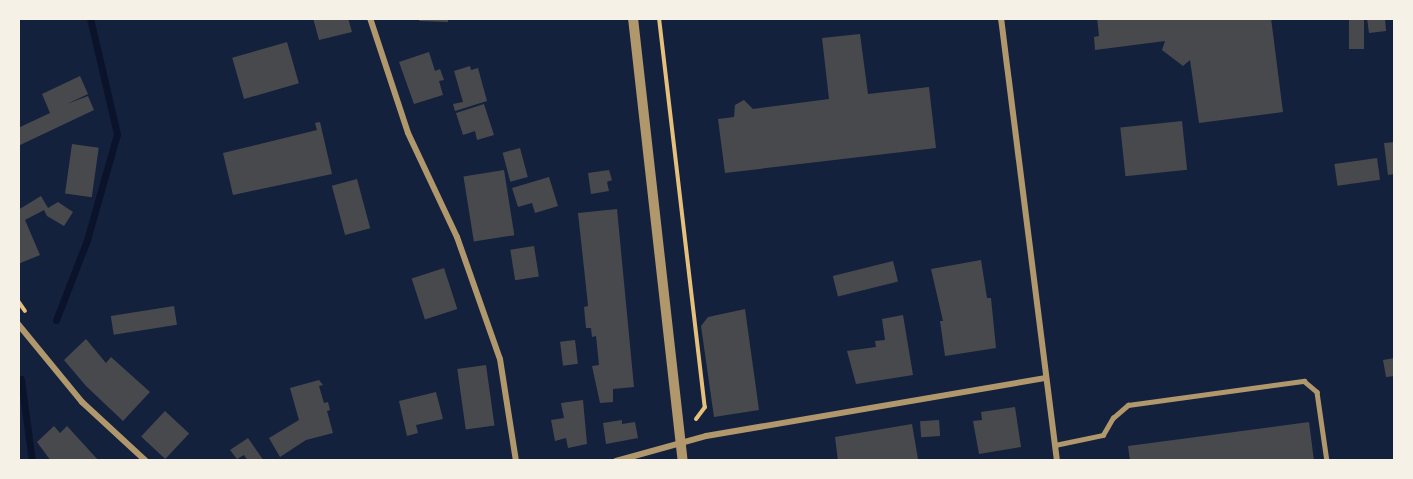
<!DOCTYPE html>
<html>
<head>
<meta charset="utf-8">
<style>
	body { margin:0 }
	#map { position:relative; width:1413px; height:479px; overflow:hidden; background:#14213d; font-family:Rubik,sans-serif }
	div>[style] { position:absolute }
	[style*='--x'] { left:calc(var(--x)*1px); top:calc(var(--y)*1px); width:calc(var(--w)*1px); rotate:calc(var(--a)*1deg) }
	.stream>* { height:7px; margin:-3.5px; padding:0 3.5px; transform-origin:3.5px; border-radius:3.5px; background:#0b132b }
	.building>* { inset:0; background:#48494c; transform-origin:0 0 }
	.path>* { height:4px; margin:-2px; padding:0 2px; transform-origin:2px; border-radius:2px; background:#e5c07b }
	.service>* { height:4.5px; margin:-2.25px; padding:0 2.25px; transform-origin:2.25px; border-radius:2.25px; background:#b1986c }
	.minor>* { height:6px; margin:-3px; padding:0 3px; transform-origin:3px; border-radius:3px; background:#b1986c }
	.tertiary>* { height:10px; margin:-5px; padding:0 5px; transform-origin:5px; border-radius:5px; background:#b1986c }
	span { translate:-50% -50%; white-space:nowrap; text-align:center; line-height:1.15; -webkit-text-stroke:5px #f6f1e7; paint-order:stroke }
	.frame { position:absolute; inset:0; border:20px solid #f6f1e7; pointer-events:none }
</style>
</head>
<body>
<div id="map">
	<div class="stream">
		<div style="--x:56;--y:320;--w:86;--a:-68.8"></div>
		<div style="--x:87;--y:240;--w:110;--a:-74.2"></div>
		<div style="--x:117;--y:134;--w:119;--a:-103.1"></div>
		<div style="--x:21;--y:379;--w:83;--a:82.4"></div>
	</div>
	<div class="building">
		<div style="clip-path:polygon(313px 18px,348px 18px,352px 32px,319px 40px)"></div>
		<div style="clip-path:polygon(420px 18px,448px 18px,448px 22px,419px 21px)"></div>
		<div style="clip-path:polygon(1097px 18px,1271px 18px,1283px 112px,1199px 123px,1190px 60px,1183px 66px,1162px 50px,1165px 41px,1095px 50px,1094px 37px,1099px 36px)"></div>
		<div style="left:1349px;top:18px;width:15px;height:31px"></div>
		<div style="clip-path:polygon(1367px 18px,1385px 18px,1386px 31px,1369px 33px)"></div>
		<div style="clip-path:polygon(860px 34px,868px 94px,929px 87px,936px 148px,725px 173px,718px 119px,734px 117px,735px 105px,744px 100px,753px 109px,829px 99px,822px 38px)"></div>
		<div style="left:287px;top:42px;width:43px;height:57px;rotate:74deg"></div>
		<div style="clip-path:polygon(429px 52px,435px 71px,440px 69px,444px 80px,439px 81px,443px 95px,414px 104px,399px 62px)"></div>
		<div style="clip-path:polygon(470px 66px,471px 70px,478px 68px,487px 101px,455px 111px,453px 104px,463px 102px,454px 71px)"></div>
		<div style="clip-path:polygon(80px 76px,88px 94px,67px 104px,88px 96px,94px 110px,18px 146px,18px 128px,50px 113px,42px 94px)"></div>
		<div style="clip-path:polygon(484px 104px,494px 135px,477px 140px,475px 131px,463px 135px,456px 113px)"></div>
		<div style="left:1182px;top:121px;width:49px;height:62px;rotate:84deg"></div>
		<div style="clip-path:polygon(320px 122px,332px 174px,233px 195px,223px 153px,317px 130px,315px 123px)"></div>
		<div style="clip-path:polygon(1395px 142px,1395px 174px,1388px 175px,1384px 143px)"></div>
		<div style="left:72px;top:144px;width:27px;height:50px;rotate:8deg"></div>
		<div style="left:520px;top:148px;width:30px;height:18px;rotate:75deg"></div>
		<div style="left:1377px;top:158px;width:22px;height:43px;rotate:82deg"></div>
		<div style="left:504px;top:170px;width:66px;height:41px;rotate:81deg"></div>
		<div style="clip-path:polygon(609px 170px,612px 180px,607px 182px,609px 191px,591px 194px,588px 173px)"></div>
		<div style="clip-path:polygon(549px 177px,558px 206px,535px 213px,532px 203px,518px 207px,512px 188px)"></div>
		<div style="left:357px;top:179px;width:51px;height:26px;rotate:75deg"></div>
		<div style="clip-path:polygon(41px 196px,48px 208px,58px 202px,73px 212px,64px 226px,47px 216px,44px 210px,25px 220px,40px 255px,18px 264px,18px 210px)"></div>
		<div style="clip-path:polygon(617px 209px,634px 387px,613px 389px,613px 402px,600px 403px,592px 366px,599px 365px,596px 336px,592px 337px,591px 328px,586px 328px,584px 307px,588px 306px,587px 296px,578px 213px)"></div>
		<div style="left:534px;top:246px;width:31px;height:24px;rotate:81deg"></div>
		<div style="clip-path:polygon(981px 260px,987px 298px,991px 298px,996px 348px,945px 356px,940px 321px,943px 321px,931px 269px)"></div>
		<div style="left:893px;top:261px;width:21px;height:62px;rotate:76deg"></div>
		<div style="left:444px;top:268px;width:43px;height:34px;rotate:72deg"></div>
		<div style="left:174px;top:306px;width:19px;height:64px;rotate:81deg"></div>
		<div style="clip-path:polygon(745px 309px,759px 410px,714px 417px,701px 326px,708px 317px)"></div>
		<div style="clip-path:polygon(903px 315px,913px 375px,856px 384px,847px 351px,876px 347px,875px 341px,885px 340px,882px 319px)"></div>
		<div style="clip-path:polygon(86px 339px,106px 363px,111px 357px,150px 392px,123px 421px,86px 386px,64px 360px)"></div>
		<div style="left:575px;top:340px;width:24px;height:15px;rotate:83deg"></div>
		<div style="clip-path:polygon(1395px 358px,1395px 376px,1386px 377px,1383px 360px)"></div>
		<div style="left:486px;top:365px;width:61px;height:29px;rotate:82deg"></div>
		<div style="clip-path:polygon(319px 380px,323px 385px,319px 386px,324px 403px,328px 402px,330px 410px,327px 411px,333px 433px,306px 440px,280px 457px,269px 438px,299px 420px,290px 388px)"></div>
		<div style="clip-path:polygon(436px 392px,443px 419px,416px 425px,418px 433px,407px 436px,399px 401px)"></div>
		<div style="clip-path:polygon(583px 400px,587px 444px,568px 448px,566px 438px,555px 441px,551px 420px,564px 418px,561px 403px)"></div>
		<div style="clip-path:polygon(1015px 407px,1021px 447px,979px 454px,973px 421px,982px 420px,981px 412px)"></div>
		<div style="left:165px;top:411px;width:33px;height:35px;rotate:43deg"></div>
		<div style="clip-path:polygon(622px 420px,622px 424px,635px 422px,638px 438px,606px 444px,603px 423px)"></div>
		<div style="left:939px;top:420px;width:16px;height:19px;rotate:86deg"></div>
		<div style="clip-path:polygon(1309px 422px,1314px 461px,1130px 461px,1128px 446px)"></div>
		<div style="clip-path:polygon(912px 424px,918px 459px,838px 461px,835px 437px)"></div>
		<div style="clip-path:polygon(54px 426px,60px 433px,67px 426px,99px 461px,51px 461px,37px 442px)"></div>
		<div style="clip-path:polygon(248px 438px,264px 461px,248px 461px,244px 455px,237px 459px,230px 450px)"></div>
	</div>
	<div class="path">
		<div style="--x:659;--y:18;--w:392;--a:83.3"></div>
		<div style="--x:705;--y:407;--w:15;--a:127"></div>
		<div style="--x:18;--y:301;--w:12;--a:55"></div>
	</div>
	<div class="service">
		<div style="--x:1055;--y:445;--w:49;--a:-11.8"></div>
		<div style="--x:1103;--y:435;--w:20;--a:-60"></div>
		<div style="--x:1113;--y:418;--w:20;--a:-41"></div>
		<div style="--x:1128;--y:405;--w:178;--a:-7.8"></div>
		<div style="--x:1304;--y:381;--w:17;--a:40"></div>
		<div style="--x:1317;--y:392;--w:70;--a:81.8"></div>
	</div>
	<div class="minor">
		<div style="--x:370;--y:18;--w:121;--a:71.7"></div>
		<div style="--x:408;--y:133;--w:115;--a:64.8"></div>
		<div style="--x:457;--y:237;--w:129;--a:70.6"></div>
		<div style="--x:500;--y:359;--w:103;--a:81.1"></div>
		<div style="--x:1001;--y:18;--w:447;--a:82.8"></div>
		<div style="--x:18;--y:324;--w:101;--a:50.6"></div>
		<div style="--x:82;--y:402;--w:87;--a:42.7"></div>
		<div style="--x:616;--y:461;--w:93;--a:-15.5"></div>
		<div style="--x:706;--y:436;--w:345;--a:-9.7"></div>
	</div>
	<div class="tertiary">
		<div style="--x:633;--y:18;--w:446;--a:83.6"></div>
	</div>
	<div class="frame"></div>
</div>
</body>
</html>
